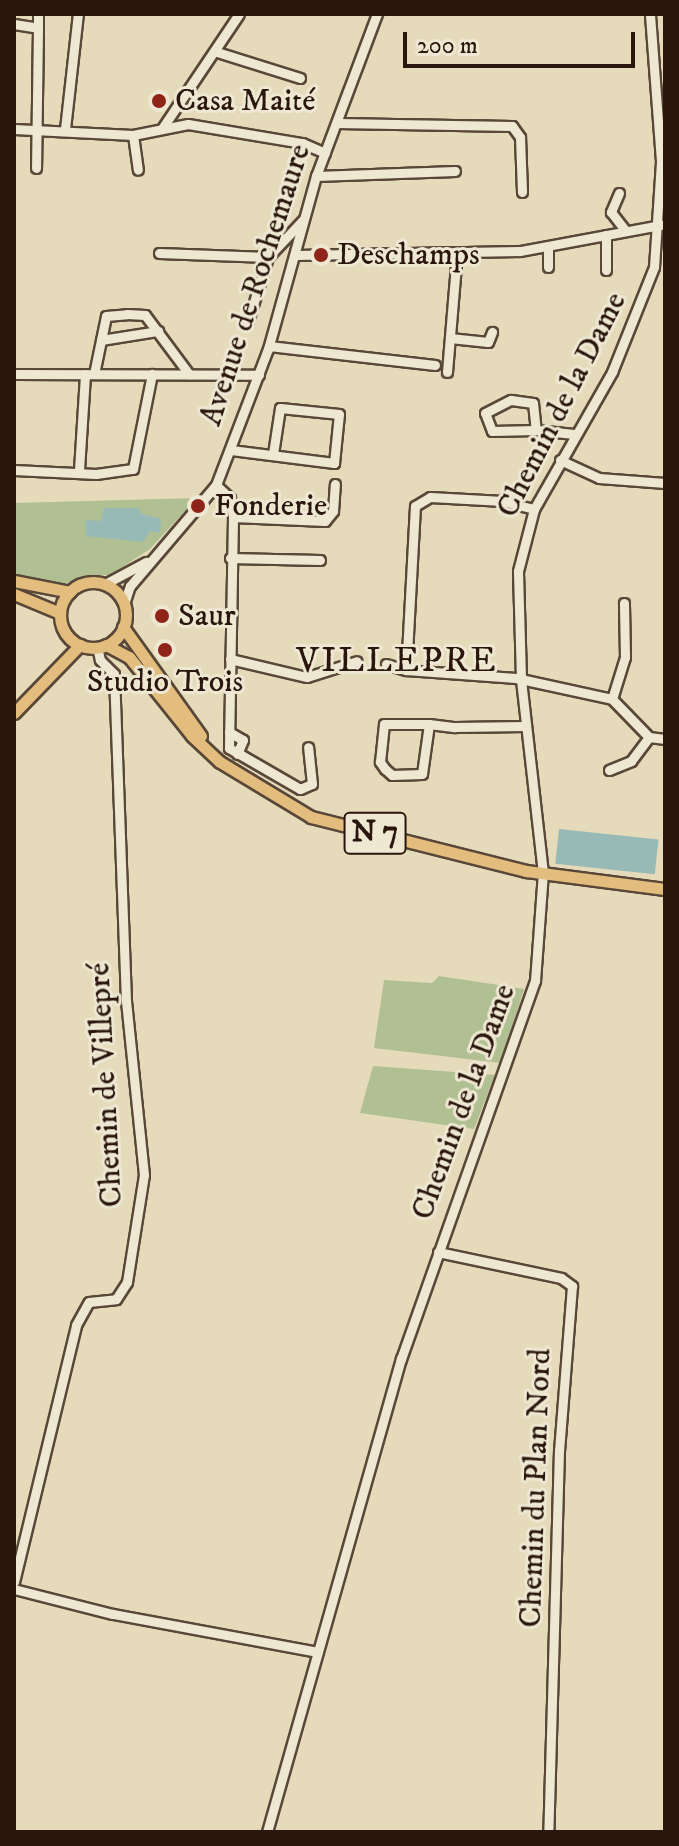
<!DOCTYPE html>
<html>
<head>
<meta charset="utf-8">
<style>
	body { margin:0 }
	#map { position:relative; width:679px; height:1846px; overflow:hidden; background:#e5daba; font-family:"IM FELL DW Pica",serif }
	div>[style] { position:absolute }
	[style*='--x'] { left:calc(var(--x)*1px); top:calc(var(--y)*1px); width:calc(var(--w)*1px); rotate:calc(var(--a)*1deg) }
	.green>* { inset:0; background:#b0c093 }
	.water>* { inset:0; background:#97bab6; transform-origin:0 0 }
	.roads { filter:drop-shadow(2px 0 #594738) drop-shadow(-2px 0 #594738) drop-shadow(0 2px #594738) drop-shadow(0 -2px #594738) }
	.minor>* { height:9px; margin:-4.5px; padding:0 4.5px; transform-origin:4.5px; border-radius:4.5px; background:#eee7d2 }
	.major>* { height:11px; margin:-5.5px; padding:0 5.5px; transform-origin:5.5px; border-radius:5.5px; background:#e2bd7d }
	.major>.ring { margin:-5.5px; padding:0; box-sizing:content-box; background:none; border:11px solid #e2bd7d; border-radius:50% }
	.dots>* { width:22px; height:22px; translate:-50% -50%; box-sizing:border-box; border:4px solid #eee7d2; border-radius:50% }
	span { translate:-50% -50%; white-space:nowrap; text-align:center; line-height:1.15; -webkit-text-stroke:6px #eee7d2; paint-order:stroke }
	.shield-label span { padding:2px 6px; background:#eee7d2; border:2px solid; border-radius:6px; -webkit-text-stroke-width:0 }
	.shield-label { font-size:30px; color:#2a160c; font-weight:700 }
	.poi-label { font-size:32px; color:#2a160c }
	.left { translate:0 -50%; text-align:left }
	.street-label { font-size:32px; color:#2a160c }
	.quarter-label { font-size:36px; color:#2a160c; letter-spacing:2px }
	.frame { position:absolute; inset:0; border:16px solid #2a160c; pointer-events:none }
	.scale { position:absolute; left:403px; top:32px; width:232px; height:36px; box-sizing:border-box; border:4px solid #2a160c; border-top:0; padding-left:10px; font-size:24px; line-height:28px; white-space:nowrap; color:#2a160c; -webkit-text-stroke:6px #eee7d2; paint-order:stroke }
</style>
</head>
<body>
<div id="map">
	<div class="green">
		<div style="clip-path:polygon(197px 498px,150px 549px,110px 575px,87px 575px,64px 584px,14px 574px,14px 503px)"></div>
		<div style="clip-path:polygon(439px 976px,524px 989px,501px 1063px,374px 1048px,384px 980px,432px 983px)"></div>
		<div style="clip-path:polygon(373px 1066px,495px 1075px,474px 1129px,360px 1113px)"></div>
	</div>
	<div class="water">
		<div style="clip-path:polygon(104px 508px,138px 508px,142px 514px,161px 519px,160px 533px,150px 531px,143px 542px,86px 536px,85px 520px,101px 521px)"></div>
		<div style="left:559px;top:829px;width:100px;height:35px;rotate:6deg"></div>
	</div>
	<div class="roads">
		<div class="minor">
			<div style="--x:38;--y:14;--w:14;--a:90"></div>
			<div style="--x:14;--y:24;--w:24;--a:9"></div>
			<div style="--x:38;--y:28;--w:140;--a:90.8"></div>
			<div style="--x:217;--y:52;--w:87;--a:17.4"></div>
			<div style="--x:337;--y:123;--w:175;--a:1"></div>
			<div style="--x:512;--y:126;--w:14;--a:54"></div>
			<div style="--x:520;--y:137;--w:55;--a:87.9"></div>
			<div style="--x:163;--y:127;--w:136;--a:-56.1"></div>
			<div style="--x:14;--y:129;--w:119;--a:2.9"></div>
			<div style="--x:133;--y:135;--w:56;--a:-11.3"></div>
			<div style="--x:188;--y:124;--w:116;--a:9.5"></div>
			<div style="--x:302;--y:143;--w:25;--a:23"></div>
			<div style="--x:65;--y:129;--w:116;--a:-83.6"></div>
			<div style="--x:133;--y:135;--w:35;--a:82"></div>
			<div style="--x:316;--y:176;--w:139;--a:-2.1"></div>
			<div style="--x:619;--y:193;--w:21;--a:113"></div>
			<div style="--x:611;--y:212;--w:24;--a:52"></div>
			<div style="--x:606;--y:235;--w:35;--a:90"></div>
			<div style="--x:548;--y:246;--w:21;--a:90"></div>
			<div style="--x:159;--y:253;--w:109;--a:2.1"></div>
			<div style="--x:295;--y:255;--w:225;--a:-1"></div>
			<div style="--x:520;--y:251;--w:147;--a:-10.5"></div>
			<div style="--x:248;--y:321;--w:67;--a:-72.6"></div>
			<div style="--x:268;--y:257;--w:51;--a:-46.6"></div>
			<div style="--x:450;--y:338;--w:38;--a:6"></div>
			<div style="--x:488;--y:342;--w:11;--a:-68"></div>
			<div style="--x:101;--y:340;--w:58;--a:-9"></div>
			<div style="--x:269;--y:346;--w:167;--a:6.5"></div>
			<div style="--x:447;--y:372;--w:119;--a:-85.2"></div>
			<div style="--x:14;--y:374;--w:245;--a:0.2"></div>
			<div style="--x:94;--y:374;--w:59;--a:-78.3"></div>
			<div style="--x:106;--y:316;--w:21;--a:-5"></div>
			<div style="--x:127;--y:314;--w:18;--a:3"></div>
			<div style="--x:145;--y:315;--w:74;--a:53.3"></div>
			<div style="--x:536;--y:430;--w:44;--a:178.7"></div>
			<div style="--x:492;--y:431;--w:19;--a:-111"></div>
			<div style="--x:485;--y:413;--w:29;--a:-27"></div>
			<div style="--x:511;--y:400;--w:22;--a:8"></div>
			<div style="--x:533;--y:403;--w:27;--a:84"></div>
			<div style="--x:536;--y:430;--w:38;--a:6"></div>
			<div style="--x:231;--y:450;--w:104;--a:7.2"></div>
			<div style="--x:334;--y:463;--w:49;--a:-84.2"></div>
			<div style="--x:339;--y:414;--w:59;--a:-174.2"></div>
			<div style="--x:280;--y:408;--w:47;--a:98.7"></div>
			<div style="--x:560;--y:460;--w:43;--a:24.8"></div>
			<div style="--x:599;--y:478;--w:66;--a:4.3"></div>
			<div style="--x:14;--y:470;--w:82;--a:2.8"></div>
			<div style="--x:96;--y:474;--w:37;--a:-8"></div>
			<div style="--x:133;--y:469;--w:97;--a:-78.7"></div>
			<div style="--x:79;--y:470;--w:96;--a:-86.4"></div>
			<div style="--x:216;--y:485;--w:19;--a:43"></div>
			<div style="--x:230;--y:498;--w:19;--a:81"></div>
			<div style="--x:233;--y:517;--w:231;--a:91"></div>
			<div style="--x:229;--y:748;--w:82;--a:30"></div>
			<div style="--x:300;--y:789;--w:13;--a:-23"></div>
			<div style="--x:312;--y:784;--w:37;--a:-96"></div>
			<div style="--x:534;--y:509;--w:32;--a:-166"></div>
			<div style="--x:503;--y:501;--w:73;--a:-176.9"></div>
			<div style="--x:430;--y:497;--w:17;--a:149"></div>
			<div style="--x:415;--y:506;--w:164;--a:93.1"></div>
			<div style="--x:406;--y:670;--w:110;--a:4.2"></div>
			<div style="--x:516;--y:678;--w:98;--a:12.3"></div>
			<div style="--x:612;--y:699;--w:53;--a:45.8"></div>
			<div style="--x:649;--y:737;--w:16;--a:7"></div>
			<div style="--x:233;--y:517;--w:92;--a:2.5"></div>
			<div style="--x:325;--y:521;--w:13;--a:-51"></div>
			<div style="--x:333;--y:511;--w:27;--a:-86"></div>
			<div style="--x:230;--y:558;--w:90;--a:1.3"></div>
			<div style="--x:105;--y:584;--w:47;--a:-28.2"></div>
			<div style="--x:124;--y:604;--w:19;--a:-72"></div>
			<div style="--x:130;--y:586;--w:133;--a:-49.6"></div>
			<div style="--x:216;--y:485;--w:146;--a:-69.1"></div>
			<div style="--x:268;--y:349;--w:180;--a:-74.5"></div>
			<div style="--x:316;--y:176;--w:173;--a:-69.4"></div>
			<div style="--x:230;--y:659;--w:79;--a:13.2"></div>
			<div style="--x:307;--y:677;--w:52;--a:-17.7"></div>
			<div style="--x:386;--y:664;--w:21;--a:17"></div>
			<div style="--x:612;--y:699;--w:44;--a:-72.8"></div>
			<div style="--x:625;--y:657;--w:54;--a:-91.1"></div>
			<div style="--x:429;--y:724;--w:50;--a:98"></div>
			<div style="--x:422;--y:774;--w:30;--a:178"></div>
			<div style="--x:392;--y:775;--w:9;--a:-139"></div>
			<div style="--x:385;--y:769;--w:9;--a:-126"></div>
			<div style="--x:380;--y:762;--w:38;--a:-84"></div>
			<div style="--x:384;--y:724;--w:45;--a:0"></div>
			<div style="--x:429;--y:724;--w:26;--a:7"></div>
			<div style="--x:455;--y:727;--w:70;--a:-0.8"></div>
			<div style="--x:229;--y:732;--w:16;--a:30"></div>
			<div style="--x:243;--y:740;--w:15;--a:113"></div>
			<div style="--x:609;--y:770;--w:24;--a:-22"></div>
			<div style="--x:631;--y:761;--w:30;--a:-53"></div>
			<div style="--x:438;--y:1252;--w:126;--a:11.9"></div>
			<div style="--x:561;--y:1278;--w:14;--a:36"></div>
			<div style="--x:572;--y:1286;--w:165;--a:94.5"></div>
			<div style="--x:559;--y:1450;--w:382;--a:91.6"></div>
			<div style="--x:14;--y:1582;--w:264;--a:-76.4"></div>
			<div style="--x:76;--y:1325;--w:26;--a:-61"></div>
			<div style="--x:89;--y:1302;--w:27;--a:-6"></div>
			<div style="--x:116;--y:1299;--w:20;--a:-57"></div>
			<div style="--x:127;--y:1282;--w:108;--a:-81"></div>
			<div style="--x:144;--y:1175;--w:175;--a:-95.9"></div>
			<div style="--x:126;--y:1001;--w:327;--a:-92.1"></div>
			<div style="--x:114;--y:674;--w:20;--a:-135"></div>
			<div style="--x:100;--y:660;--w:13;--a:-103"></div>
			<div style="--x:14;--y:1589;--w:102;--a:14.2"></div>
			<div style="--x:113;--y:1614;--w:208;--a:10.5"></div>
			<div style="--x:267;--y:1832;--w:492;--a:-74.2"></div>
			<div style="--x:401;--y:1359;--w:401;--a:-70.5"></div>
			<div style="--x:535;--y:981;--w:108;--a:-85.8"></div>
			<div style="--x:543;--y:873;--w:195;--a:-96.5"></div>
			<div style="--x:521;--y:679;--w:108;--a:-91.6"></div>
			<div style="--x:518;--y:571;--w:64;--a:-75.5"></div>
			<div style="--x:534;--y:509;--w:158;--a:-60.3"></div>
			<div style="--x:612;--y:372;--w:113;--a:-68.2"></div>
			<div style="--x:654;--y:267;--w:106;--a:-86.2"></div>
			<div style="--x:661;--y:161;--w:147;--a:-94.3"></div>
		</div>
		<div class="major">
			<div style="--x:14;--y:581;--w:57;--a:11.1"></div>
			<div class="ring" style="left:60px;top:582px;width:55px;height:55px"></div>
			<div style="--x:14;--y:594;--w:50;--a:22.4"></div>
			<div style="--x:123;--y:627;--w:134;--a:54.4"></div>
			<div style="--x:106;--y:645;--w:26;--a:28"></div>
			<div style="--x:129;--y:657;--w:101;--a:51.4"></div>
			<div style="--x:192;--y:736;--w:38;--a:43"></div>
			<div style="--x:220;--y:762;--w:106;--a:31.1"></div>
			<div style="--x:311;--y:817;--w:222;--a:14.1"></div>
			<div style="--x:526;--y:871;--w:140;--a:7.4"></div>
			<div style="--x:14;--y:713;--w:95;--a:-45.9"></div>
		</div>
	</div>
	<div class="dots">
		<div style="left:159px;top:101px;background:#8f2418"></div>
		<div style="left:321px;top:255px;background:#8f2418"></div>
		<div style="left:198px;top:506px;background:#8f2418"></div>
		<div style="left:162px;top:616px;background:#8f2418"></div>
		<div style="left:165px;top:650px;background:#8f2418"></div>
	</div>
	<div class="shield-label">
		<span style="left:375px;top:833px">N 7</span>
	</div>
	<div class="poi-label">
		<span class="left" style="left:175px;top:101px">Casa Maité</span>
		<span class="left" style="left:337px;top:255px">Deschamps</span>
		<span class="left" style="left:214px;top:506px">Fonderie</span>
		<span class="left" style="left:178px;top:616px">Saur</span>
		<span style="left:165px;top:682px">Studio Trois</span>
	</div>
	<div class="street-label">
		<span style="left:256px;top:285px;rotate:-72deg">Avenue de Rochemaure</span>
		<span style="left:562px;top:405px;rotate:-63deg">Chemin de la Dame</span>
		<span style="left:106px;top:1085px;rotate:-93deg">Chemin de Villepré</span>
		<span style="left:464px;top:1102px;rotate:-70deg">Chemin de la Dame</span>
		<span style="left:536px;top:1488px;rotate:-88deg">Chemin du Plan Nord</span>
	</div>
	<div class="quarter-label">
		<span style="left:397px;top:661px">VILLEPRE</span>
	</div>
	<div class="frame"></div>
	<div class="scale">200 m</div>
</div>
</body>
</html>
